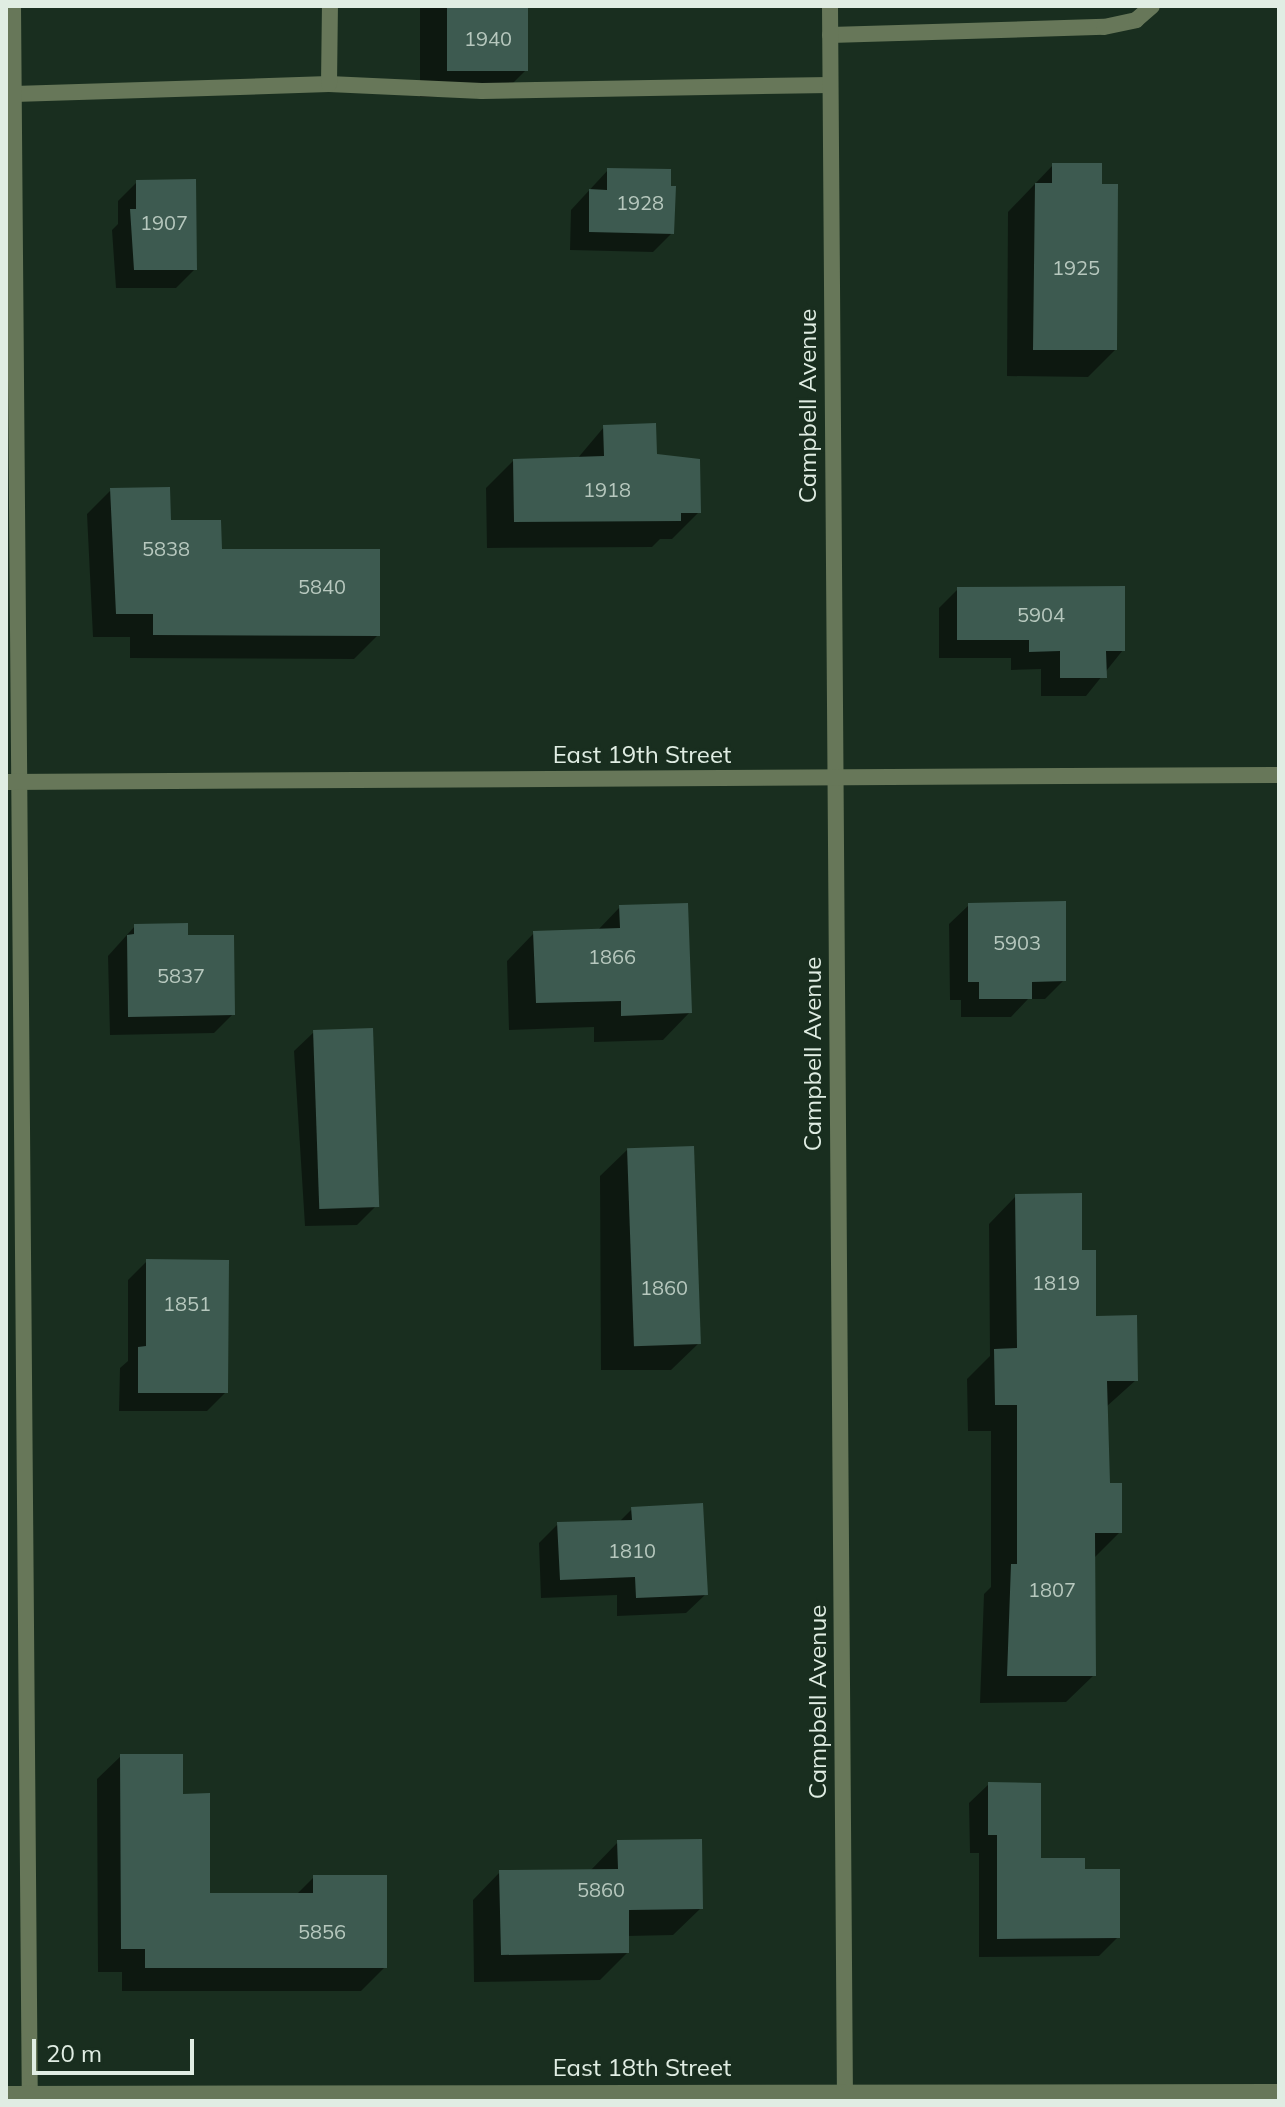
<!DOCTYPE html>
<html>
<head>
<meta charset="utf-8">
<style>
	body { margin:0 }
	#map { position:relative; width:1285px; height:2107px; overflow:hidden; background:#192e1f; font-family:Mulish,sans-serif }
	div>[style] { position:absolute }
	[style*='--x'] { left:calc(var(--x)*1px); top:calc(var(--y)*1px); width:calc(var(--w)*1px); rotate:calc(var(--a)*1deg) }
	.shadow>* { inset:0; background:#0007 }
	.building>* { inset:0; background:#3d5a50; transform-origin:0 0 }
	.service>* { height:16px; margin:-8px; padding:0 8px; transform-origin:8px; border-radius:8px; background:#677759 }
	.minor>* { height:16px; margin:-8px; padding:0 8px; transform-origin:8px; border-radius:8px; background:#677759 }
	span { translate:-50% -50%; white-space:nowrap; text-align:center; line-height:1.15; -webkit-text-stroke:6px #192e1f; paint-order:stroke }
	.number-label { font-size:20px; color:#b7c8be }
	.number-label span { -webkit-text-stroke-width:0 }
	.street-label { font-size:24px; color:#e0ede3 }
	.frame { position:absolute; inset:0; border:8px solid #e0ede3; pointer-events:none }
	.scale { position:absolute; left:32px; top:2039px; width:162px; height:36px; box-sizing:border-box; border:4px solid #e0ede3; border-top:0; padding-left:10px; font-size:24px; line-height:28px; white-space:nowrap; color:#e0ede3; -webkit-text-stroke:6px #192e1f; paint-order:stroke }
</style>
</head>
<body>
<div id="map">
	<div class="shadow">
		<div style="clip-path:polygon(420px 6px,526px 6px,526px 70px,499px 97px,420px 97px)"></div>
		<div style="clip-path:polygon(1053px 165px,1115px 350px,1088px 377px,1007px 376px,1008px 212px)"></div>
		<div style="clip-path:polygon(608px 170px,672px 233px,653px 252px,570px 250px,571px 210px)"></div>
		<div style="clip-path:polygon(137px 182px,195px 269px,176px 288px,116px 288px,112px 230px,118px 224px,118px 201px)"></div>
		<div style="clip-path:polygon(604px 427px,655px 455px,699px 512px,672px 539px,660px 539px,652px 547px,487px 548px,486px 488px,513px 461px,577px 459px)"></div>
		<div style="clip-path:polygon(111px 490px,220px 551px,378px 635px,354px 659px,130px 658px,130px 637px,93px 637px,87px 514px)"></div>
		<div style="clip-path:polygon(958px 589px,1123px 650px,1086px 696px,1041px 696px,1041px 669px,1011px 670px,1011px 658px,939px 658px,939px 608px)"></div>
		<div style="clip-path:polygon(969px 905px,1064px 980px,1045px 999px,1028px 999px,1011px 1017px,961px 1017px,961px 1000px,950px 1000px,949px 924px)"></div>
		<div style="clip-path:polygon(620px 907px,690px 1012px,663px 1040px,594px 1042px,594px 1027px,509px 1030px,507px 961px,534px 933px,597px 931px)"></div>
		<div style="clip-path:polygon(135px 926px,186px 937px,233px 1014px,214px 1033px,110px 1035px,108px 956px)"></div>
		<div style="clip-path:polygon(314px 1032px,376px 1206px,357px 1225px,305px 1226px,294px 1051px)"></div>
		<div style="clip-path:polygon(628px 1149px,699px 1343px,671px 1370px,601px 1370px,600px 1176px)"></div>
		<div style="clip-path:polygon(1016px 1196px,1080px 1252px,1094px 1318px,1136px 1380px,1106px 1407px,1109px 1485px,1120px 1532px,1093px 1559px,1094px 1675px,1066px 1702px,980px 1703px,984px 1594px,991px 1587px,991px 1431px,968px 1431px,967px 1379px,990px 1356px,989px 1224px)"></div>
		<div style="clip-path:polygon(147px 1261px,226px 1392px,207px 1411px,119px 1411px,120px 1368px,128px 1361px,128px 1280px)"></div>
		<div style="clip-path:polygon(632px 1509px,706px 1594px,686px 1613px,617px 1616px,617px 1595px,541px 1598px,539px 1543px,558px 1524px,619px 1522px)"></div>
		<div style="clip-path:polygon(121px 1756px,181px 1796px,208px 1895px,296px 1895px,314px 1877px,385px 1967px,361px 1991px,122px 1991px,122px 1972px,98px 1972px,97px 1779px)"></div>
		<div style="clip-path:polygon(989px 1784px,1039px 1860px,1083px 1871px,1118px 1937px,1099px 1956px,979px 1957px,979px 1853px,970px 1853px,969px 1803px)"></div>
		<div style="clip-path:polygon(618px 1842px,701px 1908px,673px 1935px,627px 1936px,627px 1953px,600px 1980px,474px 1982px,473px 1900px,500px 1872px,590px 1871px)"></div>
	</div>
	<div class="building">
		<div style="left:447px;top:6px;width:81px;height:65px"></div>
		<div style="clip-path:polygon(1052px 163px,1102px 163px,1102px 184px,1118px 184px,1117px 350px,1033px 350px,1035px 183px,1052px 183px)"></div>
		<div style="clip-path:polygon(607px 168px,671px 169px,671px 186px,676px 186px,674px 234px,589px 232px,589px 189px,607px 190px)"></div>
		<div style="clip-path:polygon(196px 179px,197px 270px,134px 270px,130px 209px,136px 209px,136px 180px)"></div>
		<div style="clip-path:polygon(656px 423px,657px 454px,700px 459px,701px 513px,681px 513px,681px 521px,514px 522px,513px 459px,604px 456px,603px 425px)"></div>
		<div style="clip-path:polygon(170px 487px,171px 520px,221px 520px,222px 549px,380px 549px,380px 636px,153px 635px,153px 614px,116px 614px,110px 488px)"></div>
		<div style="clip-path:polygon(1125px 586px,1125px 651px,1106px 651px,1107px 678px,1060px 678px,1060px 651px,1029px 652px,1029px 640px,957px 640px,957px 587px)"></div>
		<div style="clip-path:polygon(1066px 901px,1066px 981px,1032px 982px,1032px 999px,979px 999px,979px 982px,968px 982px,968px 903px)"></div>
		<div style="clip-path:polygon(688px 903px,692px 1013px,621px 1016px,621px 1001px,536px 1003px,533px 931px,620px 928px,619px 905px)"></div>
		<div style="clip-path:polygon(188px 923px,188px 935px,234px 935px,235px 1015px,128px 1017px,127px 935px,134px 934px,134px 924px)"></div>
		<div style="left:373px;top:1028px;width:179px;height:60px;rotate:88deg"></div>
		<div style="left:694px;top:1146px;width:198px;height:67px;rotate:88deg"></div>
		<div style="clip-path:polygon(1082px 1193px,1082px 1250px,1096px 1250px,1096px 1316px,1137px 1315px,1138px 1381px,1107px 1381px,1110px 1483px,1122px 1483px,1122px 1533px,1095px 1533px,1096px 1676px,1007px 1676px,1011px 1564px,1017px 1564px,1017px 1405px,995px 1405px,994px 1349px,1017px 1348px,1015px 1194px)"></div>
		<div style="clip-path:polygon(146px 1259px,229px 1260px,228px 1393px,138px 1393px,138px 1347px,146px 1346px)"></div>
		<div style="clip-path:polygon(703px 1503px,708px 1595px,636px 1598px,635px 1577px,560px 1580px,557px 1522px,632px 1520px,631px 1507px)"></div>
		<div style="clip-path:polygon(120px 1754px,183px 1754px,183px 1794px,210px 1793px,210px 1893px,313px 1893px,313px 1875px,387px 1875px,387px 1968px,145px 1968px,145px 1949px,121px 1949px)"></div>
		<div style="clip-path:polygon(988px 1782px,1041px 1783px,1041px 1858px,1085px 1858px,1085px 1869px,1120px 1869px,1120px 1938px,997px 1939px,997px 1835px,988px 1835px)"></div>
		<div style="clip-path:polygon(702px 1839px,703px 1909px,629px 1910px,629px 1953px,501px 1955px,499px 1870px,618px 1869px,617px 1840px)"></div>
	</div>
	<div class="service">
		<div style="--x:830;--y:35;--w:274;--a:-1.7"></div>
		<div style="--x:1104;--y:27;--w:33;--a:-12"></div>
		<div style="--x:1136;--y:20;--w:21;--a:-41"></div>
		<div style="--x:329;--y:84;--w:153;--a:2.6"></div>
		<div style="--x:482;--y:91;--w:348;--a:-1"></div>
		<div style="--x:14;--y:94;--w:315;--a:-1.8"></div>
		<div style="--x:329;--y:84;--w:78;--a:-89.3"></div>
	</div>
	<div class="minor">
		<div style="--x:13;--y:6;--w:2095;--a:89.54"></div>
		<div style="--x:830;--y:6;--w:2095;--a:89.59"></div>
		<div style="--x:6;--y:782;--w:1273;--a:-0.32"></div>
		<div style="--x:6;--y:2094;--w:1273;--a:-0.09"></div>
	</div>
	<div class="number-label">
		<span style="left:488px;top:38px">1940</span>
		<span style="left:640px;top:202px">1928</span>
		<span style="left:164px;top:222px">1907</span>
		<span style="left:1076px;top:267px">1925</span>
		<span style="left:607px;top:489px">1918</span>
		<span style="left:166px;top:548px">5838</span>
		<span style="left:322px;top:586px">5840</span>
		<span style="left:1041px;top:614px">5904</span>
		<span style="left:1017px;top:942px">5903</span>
		<span style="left:612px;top:956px">1866</span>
		<span style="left:181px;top:975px">5837</span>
		<span style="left:1056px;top:1282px">1819</span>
		<span style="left:664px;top:1287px">1860</span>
		<span style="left:187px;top:1303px">1851</span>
		<span style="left:632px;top:1550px">1810</span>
		<span style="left:1052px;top:1589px">1807</span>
		<span style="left:601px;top:1889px">5860</span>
		<span style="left:322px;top:1931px">5856</span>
	</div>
	<div class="street-label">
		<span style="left:808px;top:406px;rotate:-90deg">Campbell Avenue</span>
		<span style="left:642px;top:755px">East 19th Street</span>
		<span style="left:813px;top:1054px;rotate:-90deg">Campbell Avenue</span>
		<span style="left:818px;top:1702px;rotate:-90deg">Campbell Avenue</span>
		<span style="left:642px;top:2068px">East 18th Street</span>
	</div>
	<div class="frame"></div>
	<div class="scale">20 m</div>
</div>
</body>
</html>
